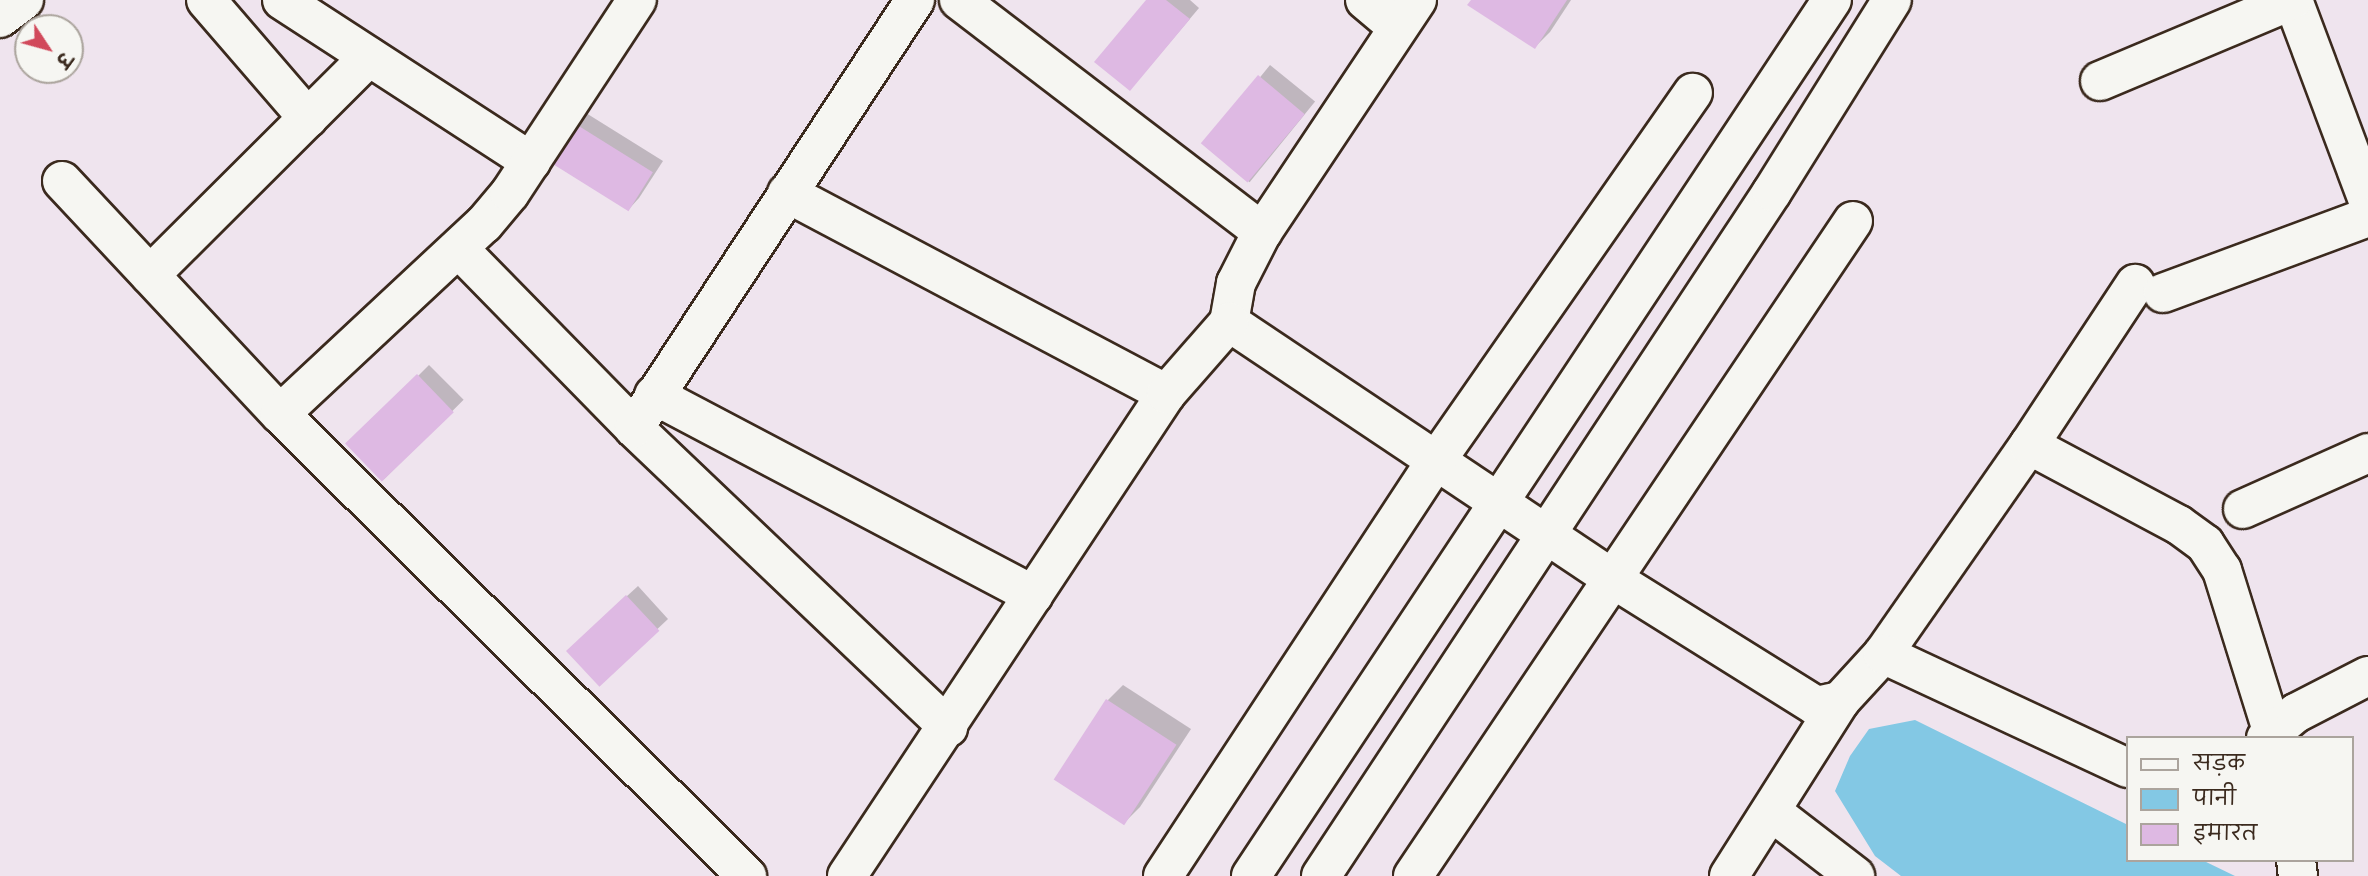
<!DOCTYPE html>
<html>
<head>
<meta charset="utf-8">
<style>
	body { margin:0 }
	#map { position:relative; width:2368px; height:876px; overflow:hidden; background:#efe4ee; font-family:Delius,"Playpen Sans Deva",sans-serif }
	div>[style] { position:absolute }
	[style*='--x'] { left:calc(var(--x)*1px); top:calc(var(--y)*1px); width:calc(var(--w)*1px); rotate:calc(var(--a)*1deg) }
	.water>* { inset:0; background:#83c8e4 }
	.shadow>* { inset:0; background:#0003; transform-origin:0 0 }
	.building>* { inset:0; background:#deb9e3; transform-origin:0 0 }
	.roads { filter:drop-shadow(2px 0 #3b2a1e) drop-shadow(-2px 0 #3b2a1e) drop-shadow(0 2px #3b2a1e) drop-shadow(0 -2px #3b2a1e) }
	.minor>* { height:38px; margin:-19px; padding:0 19px; transform-origin:19px; border-radius:19px; background:#f6f6f2 }
	span { translate:-50% -50%; white-space:nowrap; text-align:center; line-height:1.15; -webkit-text-stroke:6px #f6f6f2; paint-order:stroke }
	.legend { position:absolute; left:2126px; top:736px; width:228px; height:126px; box-sizing:border-box; background:#f6f6f2; border:2px solid #aba49d; margin:0; padding:9px 12px; list-style:none; font-size:21px; color:#3b2a1e }
	.legend li { display:flex; align-items:center; gap:14px; height:35px }
	.legend b { width:35px; border:2px solid #aba49d }
	.north { position:absolute; left:14px; top:14px; width:70px; height:70px; box-sizing:border-box; background:#f6f6f2; border:2px solid #aba49d; border-radius:50%; rotate:126deg; font-size:19px; font-weight:700; line-height:28px; text-align:center; color:#3b2a1e }
	.north::after { content:''; display:block; margin:auto; width:24px; height:32px; background:#d1495b; clip-path:polygon(50% 0,100% 100%,50% 72%,0 100%) }
</style>
</head>
<body>
<div id="map">
	<div class="water">
		<div style="clip-path:polygon(1915px 720px,2128px 825px,2128px 860px,2202px 860px,2235px 876px,1901px 876px,1875px 856px,1835px 791px,1850px 756px,1869px 729px)"></div>
	</div>
	<div class="shadow">
		<div style="clip-path:polygon(1148px 0,1190px 0,1199px 8px,1140px 78px)"></div>
		<div style="clip-path:polygon(1473px 0,1571px 0,1550px 32px,1535px 47px)"></div>
		<div style="left:1270px;top:65px;width:58px;height:104px;rotate:39deg"></div>
		<div style="clip-path:polygon(586px 113px,663px 161px,639px 198px,629px 209px,576px 124px)"></div>
		<div style="left:429px;top:365px;width:49px;height:113px;rotate:45deg"></div>
		<div style="clip-path:polygon(638px 586px,668px 619px,599px 684px,579px 640px)"></div>
		<div style="clip-path:polygon(1123px 685px,1191px 729px,1140px 807px,1124px 823px,1108px 700px)"></div>
	</div>
	<div class="building">
		<div style="clip-path:polygon(1146px 0,1166px 0,1190px 19px,1130px 91px,1094px 62px)"></div>
		<div style="clip-path:polygon(1471px 0,1567px 0,1535px 49px,1467px 5px)"></div>
		<div style="left:1258px;top:75px;width:61px;height:89px;rotate:40deg"></div>
		<div style="left:574px;top:123px;width:93px;height:46px;rotate:32deg"></div>
		<div style="left:417px;top:374px;width:53px;height:100px;rotate:46deg"></div>
		<div style="left:626px;top:595px;width:49px;height:82px;rotate:47deg"></div>
		<div style="left:1106px;top:699px;width:84px;height:96px;rotate:33deg"></div>
	</div>
	<div class="roads">
		<div class="minor">
			<div style="--x:206;--y:0;--w:156;--a:49.2"></div>
			<div style="--x:282;--y:0;--w:297;--a:33"></div>
			<div style="--x:959;--y:0;--w:382;--a:37.4"></div>
			<div style="--x:1365;--y:0;--w:42;--a:40.2"></div>
			<div style="--x:1417;--y:0;--w:279;--a:123.7"></div>
			<div style="--x:1262;--y:232;--w:57;--a:117"></div>
			<div style="--x:1236;--y:283;--w:40;--a:100"></div>
			<div style="--x:1229;--y:322;--w:462;--a:33.8"></div>
			<div style="--x:1613;--y:579;--w:239;--a:32"></div>
			<div style="--x:1816;--y:706;--w:25;--a:-12"></div>
			<div style="--x:1840;--y:701;--w:64;--a:-47.5"></div>
			<div style="--x:1883;--y:654;--w:255;--a:-55.1"></div>
			<div style="--x:2029;--y:445;--w:193;--a:-56.6"></div>
			<div style="--x:2293;--y:0;--w:215;--a:69.5"></div>
			<div style="--x:0;--y:18;--w:30;--a:-37"></div>
			<div style="--x:2100;--y:81;--w:209;--a:-22.8"></div>
			<div style="--x:62;--y:181;--w:319;--a:46.9"></div>
			<div style="--x:280;--y:414;--w:657;--a:44.69"></div>
			<div style="--x:787;--y:193;--w:429;--a:27.9"></div>
			<div style="--x:459;--y:249;--w:250;--a:45.6"></div>
			<div style="--x:634;--y:428;--w:434;--a:43.6"></div>
			<div style="--x:150;--y:275;--w:309;--a:-44.9"></div>
			<div style="--x:2163;--y:293;--w:219;--a:-20.3"></div>
			<div style="--x:654;--y:395;--w:429;--a:27.8"></div>
			<div style="--x:280;--y:414;--w:279;--a:-43"></div>
			<div style="--x:484;--y:224;--w:40;--a:-50"></div>
			<div style="--x:510;--y:193;--w:231;--a:-56.7"></div>
			<div style="--x:634;--y:428;--w:512;--a:-56.71"></div>
			<div style="--x:2029;--y:445;--w:170;--a:28.1"></div>
			<div style="--x:2179;--y:525;--w:32;--a:36"></div>
			<div style="--x:2205;--y:544;--w:31;--a:57"></div>
			<div style="--x:2222;--y:570;--w:169;--a:72.7"></div>
			<div style="--x:2243;--y:509;--w:137;--a:-24.1"></div>
			<div style="--x:1883;--y:654;--w:270;--a:25"></div>
			<div style="--x:2266;--y:738;--w:39;--a:-40"></div>
			<div style="--x:2296;--y:713;--w:81;--a:-27.2"></div>
			<div style="--x:1772;--y:812;--w:105;--a:37.6"></div>
			<div style="--x:2296;--y:860;--w:16;--a:83"></div>
			<div style="--x:847;--y:876;--w:578;--a:-56.5"></div>
			<div style="--x:1166;--y:394;--w:96;--a:-48.8"></div>
			<div style="--x:1163;--y:876;--w:497;--a:-56.7"></div>
			<div style="--x:1436;--y:461;--w:449;--a:-55.1"></div>
			<div style="--x:1251;--y:876;--w:1051;--a:-56.45"></div>
			<div style="--x:1321;--y:876;--w:819;--a:-56.6"></div>
			<div style="--x:1772;--y:192;--w:226;--a:-58"></div>
			<div style="--x:1413;--y:876;--w:789;--a:-56.11"></div>
			<div style="--x:1729;--y:876;--w:207;--a:-57.6"></div>
		</div>
	</div>
	<ul class="legend">
	<li><b style="height:9px;background:#f6f6f2"></b>सड़क</li>
	<li><b style="height:19px;background:#83c8e4"></b>पानी</li>
	<li><b style="height:19px;background:#deb9e3"></b>इमारत</li>
	</ul>
	<div class="north">उ</div>
</div>
</body>
</html>
